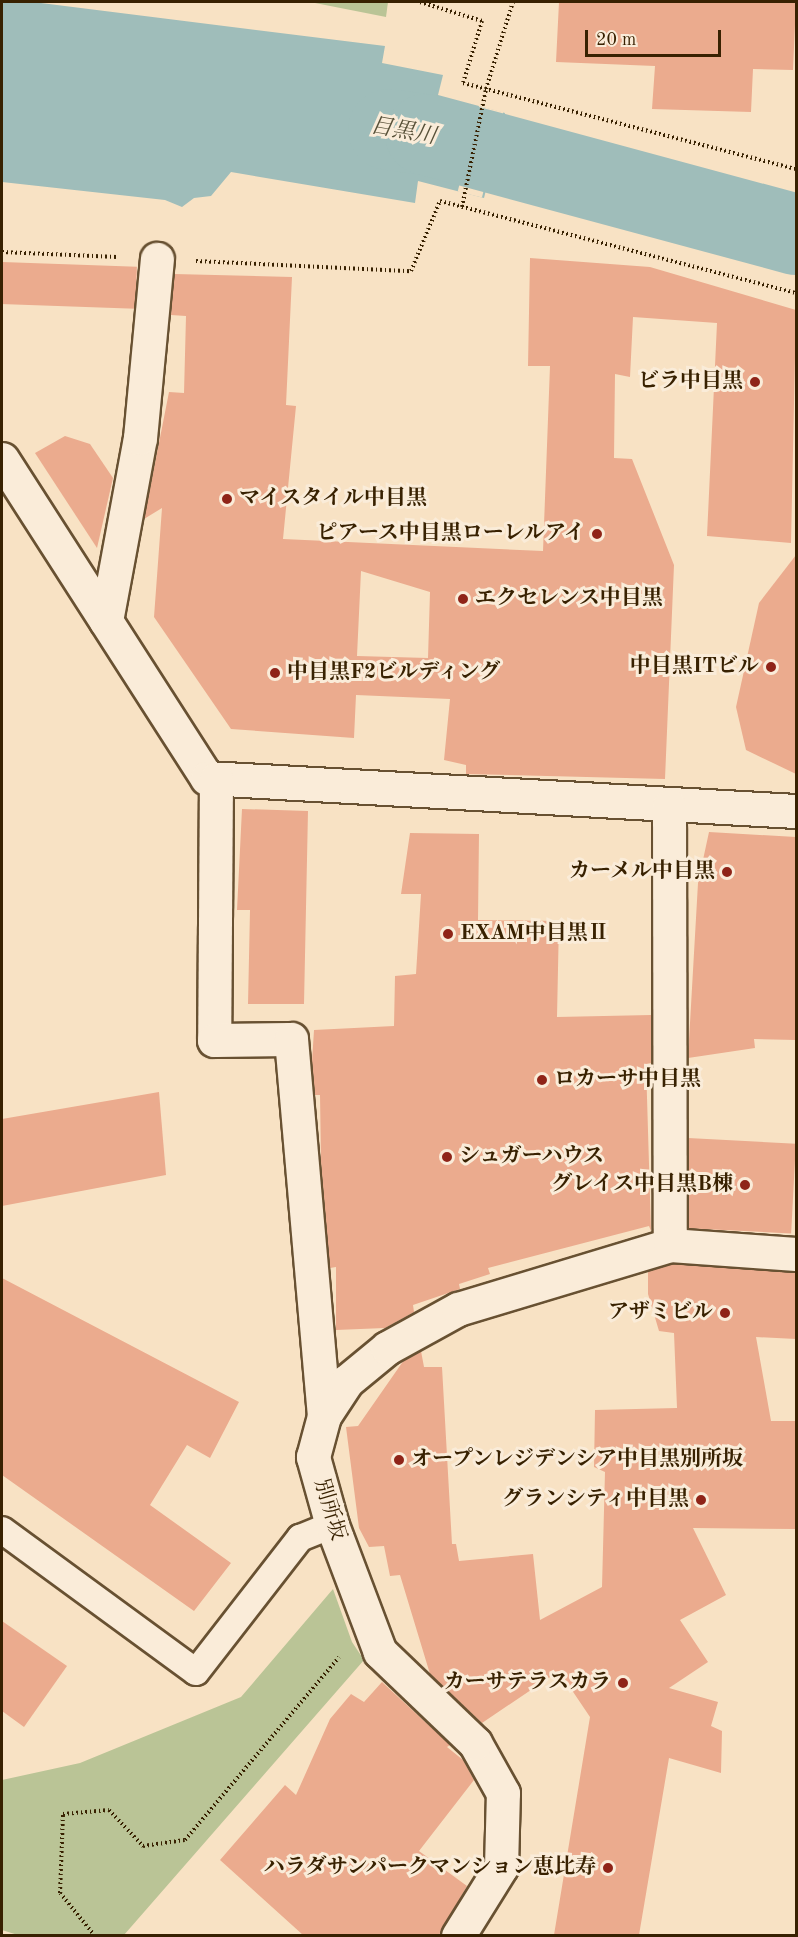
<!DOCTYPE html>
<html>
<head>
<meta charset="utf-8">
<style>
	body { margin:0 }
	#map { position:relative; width:798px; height:1937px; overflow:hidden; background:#f8e2c4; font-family:"Old Standard TT","Noto Serif JP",serif }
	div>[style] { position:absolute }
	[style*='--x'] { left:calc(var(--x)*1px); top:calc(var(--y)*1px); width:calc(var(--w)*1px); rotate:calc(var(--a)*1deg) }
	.green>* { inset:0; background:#bac496 }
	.water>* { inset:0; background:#9fbdba }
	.pier>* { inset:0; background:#f8e2c4; transform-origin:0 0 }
	.river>* { height:81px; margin:-40.5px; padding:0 40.5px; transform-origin:40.5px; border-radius:40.5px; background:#9fbdba }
	.building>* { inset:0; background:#ebab8e; transform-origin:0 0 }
	.path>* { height:4px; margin-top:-2px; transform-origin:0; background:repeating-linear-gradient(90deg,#382101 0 1.5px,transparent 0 4.5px) }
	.roads { filter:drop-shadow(2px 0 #685132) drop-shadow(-2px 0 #685132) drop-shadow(0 2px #685132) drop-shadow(0 -2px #685132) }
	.service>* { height:26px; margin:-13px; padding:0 13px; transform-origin:13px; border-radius:13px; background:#faecd9 }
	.minor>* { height:33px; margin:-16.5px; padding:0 16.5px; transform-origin:16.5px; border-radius:16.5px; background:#faecd9 }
	.dots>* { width:16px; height:16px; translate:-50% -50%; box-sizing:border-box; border:3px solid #faecd9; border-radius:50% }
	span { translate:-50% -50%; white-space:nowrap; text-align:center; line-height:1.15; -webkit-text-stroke:6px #faecd9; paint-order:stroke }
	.poi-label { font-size:21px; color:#382101; font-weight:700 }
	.right { translate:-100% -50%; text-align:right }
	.left { translate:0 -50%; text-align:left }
	.street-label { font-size:21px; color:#382101 }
	.water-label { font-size:22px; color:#575038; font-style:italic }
	.frame { position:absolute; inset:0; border:3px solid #382101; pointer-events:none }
	.scale { position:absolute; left:585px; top:30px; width:136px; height:27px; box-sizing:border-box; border:3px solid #382101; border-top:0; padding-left:8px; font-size:18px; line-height:21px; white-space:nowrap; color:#382101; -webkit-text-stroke:4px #faecd9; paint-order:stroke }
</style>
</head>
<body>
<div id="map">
	<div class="green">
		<div style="clip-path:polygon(310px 2px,388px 2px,386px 17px)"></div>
		<div style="clip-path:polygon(333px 1589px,352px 1642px,364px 1660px,124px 1935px,21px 1936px,2px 1930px,2px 1780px,80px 1763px,241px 1697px)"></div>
	</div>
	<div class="water">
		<div style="clip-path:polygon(2px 2px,33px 2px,385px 46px,382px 63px,443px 75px,438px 95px,505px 113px,484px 198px,418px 181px,415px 203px,231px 172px,211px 196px,194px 198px,182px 207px,165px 200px,2px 182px)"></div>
	</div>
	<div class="pier">
		<div style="left:479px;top:106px;width:25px;height:88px;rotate:14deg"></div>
	</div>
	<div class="river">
		<div style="--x:388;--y:129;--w:37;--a:8"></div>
		<div style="--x:425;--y:134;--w:384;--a:15.1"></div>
	</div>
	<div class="building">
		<div style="clip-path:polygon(559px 2px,796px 2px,793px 70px,753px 69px,751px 112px,652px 109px,655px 66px,556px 62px)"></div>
		<div style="clip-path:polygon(evenodd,530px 258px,650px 267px,796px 310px,791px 543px,707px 536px,717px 323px,633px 317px,630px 377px,615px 374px,614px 458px,632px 459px,674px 565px,665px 779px,466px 774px,466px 765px,444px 760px,450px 699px,356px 695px,354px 738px,231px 729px,154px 617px,162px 508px,144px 519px,169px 392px,184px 393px,186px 316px,171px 315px,174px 274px,292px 277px,286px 405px,296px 406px,283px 539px,543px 551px,550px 366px,528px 366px,530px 258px,361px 571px,430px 592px,428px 658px,357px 656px,361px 571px)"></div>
		<div style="left:2px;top:262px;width:135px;height:42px;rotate:2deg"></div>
		<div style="clip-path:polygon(65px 436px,90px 444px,113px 478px,97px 548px,35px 453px)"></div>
		<div style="clip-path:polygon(796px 555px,796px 774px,746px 750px,736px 707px,759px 603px)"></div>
		<div style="clip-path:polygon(242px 809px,308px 811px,304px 1004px,248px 1004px,250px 910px,237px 910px)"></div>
		<div style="clip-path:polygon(709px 832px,796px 837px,796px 1040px,754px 1039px,755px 1048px,688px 1058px,698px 883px)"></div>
		<div style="clip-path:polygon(410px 833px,479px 834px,478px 920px,559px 921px,557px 1017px,651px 1015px,651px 1063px,646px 1064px,651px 1231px,649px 1226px,488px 1268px,490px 1274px,459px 1284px,460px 1289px,413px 1305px,414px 1312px,385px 1328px,336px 1330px,336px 1267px,330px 1268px,321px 1162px,320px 1095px,315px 1095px,312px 1062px,314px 1030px,394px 1026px,395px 976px,416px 974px,421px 894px,401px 894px)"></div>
		<div style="clip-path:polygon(159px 1092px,166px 1175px,2px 1206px,2px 1119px)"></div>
		<div style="left:688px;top:1138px;width:108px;height:90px;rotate:3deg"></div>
		<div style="clip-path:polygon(672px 1264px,796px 1272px,796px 1339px,756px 1337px,771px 1421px,796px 1421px,796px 1529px,693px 1528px,726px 1595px,680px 1620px,708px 1662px,669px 1688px,718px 1702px,711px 1726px,722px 1731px,721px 1773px,669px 1758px,639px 1935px,554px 1935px,590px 1717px,559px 1671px,482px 1723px,430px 1674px,400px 1575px,390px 1576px,384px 1546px,369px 1547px,359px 1528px,346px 1427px,358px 1426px,404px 1360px,421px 1351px,424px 1367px,442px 1367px,452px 1544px,456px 1544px,459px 1561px,533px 1554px,540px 1620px,602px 1587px,605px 1472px,594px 1467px,595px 1410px,677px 1408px,674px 1333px,659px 1331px,648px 1294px,648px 1271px)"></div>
		<div style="clip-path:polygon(2px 1278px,239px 1402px,210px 1458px,187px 1445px,150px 1505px,231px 1563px,194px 1611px,2px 1475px)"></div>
		<div style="clip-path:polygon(2px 1621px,67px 1666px,24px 1727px,2px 1711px)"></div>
		<div style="clip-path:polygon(382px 1682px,450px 1745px,447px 1747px,463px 1760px,474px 1780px,419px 1851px,467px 1886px,439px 1935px,303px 1935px,220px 1860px,285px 1785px,296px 1795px,330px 1719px,351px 1694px,364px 1702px)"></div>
	</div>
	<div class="path">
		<div style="--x:420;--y:2;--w:65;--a:17"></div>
		<div style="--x:482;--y:21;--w:65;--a:107"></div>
		<div style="--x:463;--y:83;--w:344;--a:14.5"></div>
		<div style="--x:462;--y:207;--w:120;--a:-78.5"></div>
		<div style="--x:486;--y:89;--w:91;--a:-72.8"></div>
		<div style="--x:2;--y:252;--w:115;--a:2.5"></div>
		<div style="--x:196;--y:261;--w:215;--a:2.7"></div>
		<div style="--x:411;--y:271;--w:76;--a:-67.5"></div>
		<div style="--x:440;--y:201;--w:368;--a:14.5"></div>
		<div style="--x:95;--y:1936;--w:55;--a:-129.1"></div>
		<div style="--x:60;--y:1893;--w:79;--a:-87.8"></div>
		<div style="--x:63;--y:1814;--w:46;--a:-5"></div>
		<div style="--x:109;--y:1810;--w:50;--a:46.6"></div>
		<div style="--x:143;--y:1846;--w:42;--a:-8.1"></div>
		<div style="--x:185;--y:1840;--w:239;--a:-49.9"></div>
	</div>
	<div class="roads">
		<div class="service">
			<div style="--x:2;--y:1530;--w:240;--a:36.2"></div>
			<div style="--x:196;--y:1672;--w:170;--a:-52.2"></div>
			<div style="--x:300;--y:1538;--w:35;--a:-22"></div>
		</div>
		<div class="minor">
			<div style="--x:2;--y:459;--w:379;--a:57.3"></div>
			<div style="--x:207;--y:778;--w:590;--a:3.21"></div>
			<div style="--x:106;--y:621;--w:186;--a:-79.5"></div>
			<div style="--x:140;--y:438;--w:180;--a:-84.6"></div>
			<div style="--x:216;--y:779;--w:261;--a:90.4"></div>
			<div style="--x:214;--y:1040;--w:77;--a:-0.7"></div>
			<div style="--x:291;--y:1039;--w:378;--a:85"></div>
			<div style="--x:669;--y:806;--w:439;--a:89.9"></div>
			<div style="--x:458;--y:1936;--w:81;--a:-58.1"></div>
			<div style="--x:501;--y:1867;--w:74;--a:-88.5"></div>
			<div style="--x:503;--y:1793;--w:57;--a:-119.2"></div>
			<div style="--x:475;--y:1743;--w:132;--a:-136.2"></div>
			<div style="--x:380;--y:1652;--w:136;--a:-110.7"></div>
			<div style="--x:332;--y:1525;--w:71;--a:-105.6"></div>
			<div style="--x:313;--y:1457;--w:42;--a:-75"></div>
			<div style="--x:324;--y:1416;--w:42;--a:-56.7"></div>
			<div style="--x:347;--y:1381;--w:52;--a:-39.5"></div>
			<div style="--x:387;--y:1348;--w:81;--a:-28.8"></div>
			<div style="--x:458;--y:1309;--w:221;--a:-16.8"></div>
			<div style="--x:670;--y:1245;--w:126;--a:4.1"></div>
		</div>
	</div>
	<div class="dots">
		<div style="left:755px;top:382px;background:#8f2418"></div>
		<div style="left:227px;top:499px;background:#8f2418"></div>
		<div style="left:597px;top:534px;background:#8f2418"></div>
		<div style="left:463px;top:599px;background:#8f2418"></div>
		<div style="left:771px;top:667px;background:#8f2418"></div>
		<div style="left:275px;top:673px;background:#8f2418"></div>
		<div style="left:727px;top:872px;background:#8f2418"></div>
		<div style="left:448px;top:934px;background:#8f2418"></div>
		<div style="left:542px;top:1080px;background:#8f2418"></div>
		<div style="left:447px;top:1157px;background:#8f2418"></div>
		<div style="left:745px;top:1185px;background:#8f2418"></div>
		<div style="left:725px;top:1313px;background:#8f2418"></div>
		<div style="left:399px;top:1460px;background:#8f2418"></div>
		<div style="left:701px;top:1500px;background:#8f2418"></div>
		<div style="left:623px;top:1683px;background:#8f2418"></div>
		<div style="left:608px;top:1868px;background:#8f2418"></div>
	</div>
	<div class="poi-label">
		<span class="right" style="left:743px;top:382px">ビラ中目黒</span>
		<span class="left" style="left:239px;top:499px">マイスタイル中目黒</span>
		<span class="right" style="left:585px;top:534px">ピアース中目黒ローレルアイ</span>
		<span class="left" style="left:475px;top:599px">エクセレンス中目黒</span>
		<span class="right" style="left:759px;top:667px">中目黒ITビル</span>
		<span class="left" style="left:287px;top:673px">中目黒F2ビルディング</span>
		<span class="right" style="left:715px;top:872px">カーメル中目黒</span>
		<span class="left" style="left:460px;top:934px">EXAM中目黒Ⅱ</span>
		<span class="left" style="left:554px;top:1080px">ロカーサ中目黒</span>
		<span class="left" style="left:459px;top:1157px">シュガーハウス</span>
		<span class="right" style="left:733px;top:1185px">グレイス中目黒B棟</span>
		<span class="right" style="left:713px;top:1313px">アザミビル</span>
		<span class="left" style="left:411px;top:1460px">オープンレジデンシア中目黒別所坂</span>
		<span class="right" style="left:689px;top:1500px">グランシティ中目黒</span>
		<span class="right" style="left:611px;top:1683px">カーサテラスカラ</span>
		<span class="right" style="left:596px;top:1868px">ハラダサンパークマンション恵比寿</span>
	</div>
	<div class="street-label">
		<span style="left:329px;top:1510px;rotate:73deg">別所坂</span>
	</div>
	<div class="water-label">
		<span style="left:403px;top:132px;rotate:10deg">目黒川</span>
	</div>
	<div class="frame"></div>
	<div class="scale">20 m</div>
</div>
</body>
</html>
